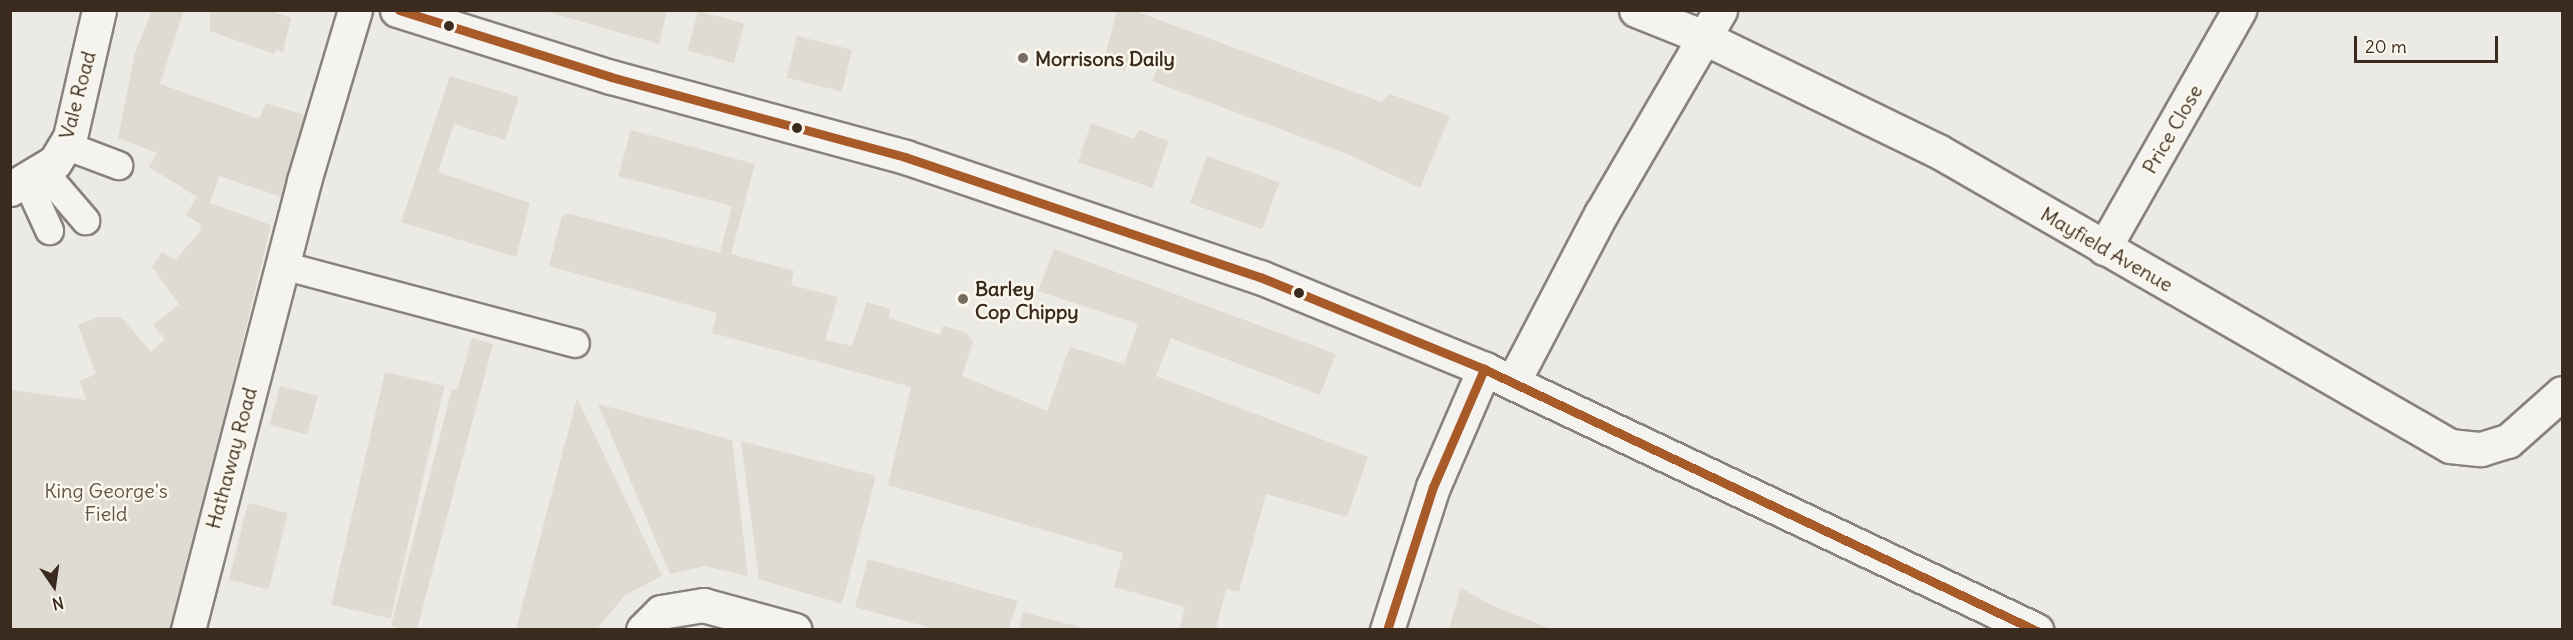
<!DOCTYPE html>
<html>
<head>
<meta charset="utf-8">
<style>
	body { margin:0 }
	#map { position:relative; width:2573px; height:640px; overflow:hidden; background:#eceae4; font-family:Delius,sans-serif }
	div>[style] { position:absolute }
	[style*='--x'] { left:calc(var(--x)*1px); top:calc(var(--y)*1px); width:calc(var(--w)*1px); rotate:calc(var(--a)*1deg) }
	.green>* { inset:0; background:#dfdbd2; transform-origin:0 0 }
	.roads { filter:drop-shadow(2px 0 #86827c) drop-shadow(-2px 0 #86827c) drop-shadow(0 2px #86827c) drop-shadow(0 -2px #86827c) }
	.lane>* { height:27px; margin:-13.5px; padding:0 13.5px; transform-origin:13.5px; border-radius:13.5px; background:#f4f3ef }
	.street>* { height:33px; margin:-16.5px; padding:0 16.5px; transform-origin:16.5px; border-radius:16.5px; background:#f4f3ef }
	.bus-1>* { height:9px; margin:-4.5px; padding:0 4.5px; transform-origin:4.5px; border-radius:4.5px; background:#a85b29 }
	.dots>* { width:16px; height:16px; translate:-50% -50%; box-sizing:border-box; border:3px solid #fbf7ec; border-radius:50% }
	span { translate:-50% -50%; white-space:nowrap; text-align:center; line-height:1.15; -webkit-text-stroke:5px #fbf7ec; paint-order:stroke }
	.poi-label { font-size:20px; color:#3b2a1e; font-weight:700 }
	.left { translate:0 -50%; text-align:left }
	.street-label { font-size:20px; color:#3b2a1e }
	.park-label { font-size:20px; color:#625347 }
	.frame { position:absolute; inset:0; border:12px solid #3b2a1e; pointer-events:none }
	.north { position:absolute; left:24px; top:556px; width:60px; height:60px; -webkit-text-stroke:4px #fbf7ec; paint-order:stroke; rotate:167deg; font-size:16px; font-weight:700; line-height:24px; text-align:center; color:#3b2a1e }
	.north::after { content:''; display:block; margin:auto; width:21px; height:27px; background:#3b2a1e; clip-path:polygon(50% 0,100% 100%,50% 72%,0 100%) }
	.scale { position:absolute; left:2354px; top:36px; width:144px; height:27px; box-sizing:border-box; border:3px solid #3b2a1e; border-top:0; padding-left:8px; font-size:18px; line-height:21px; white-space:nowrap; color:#3b2a1e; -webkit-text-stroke:4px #fbf7ec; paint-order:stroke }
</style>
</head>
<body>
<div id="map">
	<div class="green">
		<div style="clip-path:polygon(210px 10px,271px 11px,291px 18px,283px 52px,276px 49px,274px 54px,210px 31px)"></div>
		<div style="clip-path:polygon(152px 11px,184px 11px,160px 84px,259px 119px,266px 103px,305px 115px,281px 197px,219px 176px,210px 203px,271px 225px,173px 629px,11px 630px,11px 390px,86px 400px,80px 381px,96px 374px,78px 325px,98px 317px,121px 317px,151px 352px,165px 339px,153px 325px,179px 304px,152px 267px,162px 252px,175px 260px,201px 231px,200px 224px,186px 215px,197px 197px,149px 167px,157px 153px,118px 138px,135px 53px)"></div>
		<div style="clip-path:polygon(545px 11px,667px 11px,659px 44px)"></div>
		<div style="left:698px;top:11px;width:48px;height:41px;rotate:15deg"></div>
		<div style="clip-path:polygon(1117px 11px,1135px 11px,1381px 102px,1390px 94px,1450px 116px,1420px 188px,1352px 156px,1157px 83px,1152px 81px,1161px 59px,1133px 48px,1125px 71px,1103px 63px)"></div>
		<div style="left:797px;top:36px;width:57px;height:43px;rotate:14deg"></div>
		<div style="clip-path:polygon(450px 76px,519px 97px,505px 140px,454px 124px,438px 172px,530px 203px,516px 257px,401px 222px)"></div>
		<div style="clip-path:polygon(1091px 123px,1134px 139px,1139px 130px,1169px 141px,1152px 188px,1078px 162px)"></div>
		<div style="clip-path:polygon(631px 130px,755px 164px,731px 254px,794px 271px,791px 285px,838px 297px,825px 340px,852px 346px,867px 302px,891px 309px,889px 318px,940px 335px,943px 326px,965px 332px,973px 341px,962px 376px,1047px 411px,1070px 347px,1124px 364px,1138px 324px,1038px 291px,1054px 249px,1336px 354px,1320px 395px,1171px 338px,1156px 376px,1368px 457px,1347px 517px,1266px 494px,1239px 592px,1226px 589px,1216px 629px,1179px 629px,1185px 607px,1114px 587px,1123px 553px,888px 485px,911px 387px,712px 333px,717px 313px,549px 266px,562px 216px,570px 214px,720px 253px,732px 206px,618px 176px)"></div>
		<div style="left:1207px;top:156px;width:77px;height:50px;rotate:20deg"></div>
		<div style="clip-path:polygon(472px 338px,493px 344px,417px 629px,401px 629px,391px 626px,452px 389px,457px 390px)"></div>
		<div style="left:385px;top:372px;width:61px;height:239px;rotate:13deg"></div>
		<div style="left:280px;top:386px;width:39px;height:40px;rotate:15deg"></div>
		<div style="clip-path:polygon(577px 398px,662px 576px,625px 595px,597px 629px,516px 629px)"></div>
		<div style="clip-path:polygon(598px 404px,732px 440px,748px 576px,705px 566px,670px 574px)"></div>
		<div style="clip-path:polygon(741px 441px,876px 476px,842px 604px,759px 579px)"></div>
		<div style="left:248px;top:503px;width:41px;height:79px;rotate:14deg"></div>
		<div style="clip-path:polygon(868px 559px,1018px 601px,1008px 629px,935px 629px,855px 607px)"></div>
		<div style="clip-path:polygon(1461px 588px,1489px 604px,1551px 629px,1449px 629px)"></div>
		<div style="clip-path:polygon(1023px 612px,1087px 629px,1019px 629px)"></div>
	</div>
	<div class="roads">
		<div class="lane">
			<div style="--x:65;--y:145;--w:57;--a:20.7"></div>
			<div style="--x:43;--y:171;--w:65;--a:49.4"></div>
			<div style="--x:27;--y:182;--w:53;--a:65.4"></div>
			<div style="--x:282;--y:265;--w:303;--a:14.9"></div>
		</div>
		<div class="street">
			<div style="--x:397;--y:10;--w:224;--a:17.4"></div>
			<div style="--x:611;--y:77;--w:305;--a:15.2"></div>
			<div style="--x:905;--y:157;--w:375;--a:18.7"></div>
			<div style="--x:1260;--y:277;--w:242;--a:22.3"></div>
			<div style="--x:1484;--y:369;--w:611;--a:25.31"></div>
			<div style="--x:1636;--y:10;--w:70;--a:21.8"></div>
			<div style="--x:1701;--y:36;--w:263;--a:25.9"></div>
			<div style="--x:1938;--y:151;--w:591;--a:29.95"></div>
			<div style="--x:2450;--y:446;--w:31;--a:6"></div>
			<div style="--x:2481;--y:449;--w:28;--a:-17"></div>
			<div style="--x:2508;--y:441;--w:72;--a:-41.6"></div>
			<div style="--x:10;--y:189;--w:52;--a:-31"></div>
			<div style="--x:55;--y:162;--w:29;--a:-59"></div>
			<div style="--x:70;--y:137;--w:130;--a:-77.1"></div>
			<div style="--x:2104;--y:248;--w:274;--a:-60.4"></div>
			<div style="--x:1513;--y:382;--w:190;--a:-62.4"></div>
			<div style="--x:1601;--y:214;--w:236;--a:-59.7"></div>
			<div style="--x:188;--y:630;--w:464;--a:-75.5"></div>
			<div style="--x:304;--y:181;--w:178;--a:-73.4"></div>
			<div style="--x:643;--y:630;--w:25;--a:-45"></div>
			<div style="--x:661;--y:612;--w:43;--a:-9.5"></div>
			<div style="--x:703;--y:605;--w:95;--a:15.2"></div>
			<div style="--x:1387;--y:630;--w:150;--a:-72.2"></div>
			<div style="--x:1433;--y:487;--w:129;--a:-66.6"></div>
		</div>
	</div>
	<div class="bus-1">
		<div style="--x:399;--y:10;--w:222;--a:17.5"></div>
		<div style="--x:611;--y:77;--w:305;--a:15.2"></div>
		<div style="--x:905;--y:157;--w:375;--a:18.7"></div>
		<div style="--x:1260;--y:277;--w:242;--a:22.3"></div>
		<div style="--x:1484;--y:369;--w:610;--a:25.35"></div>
		<div style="--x:1387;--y:630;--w:150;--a:-72.2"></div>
		<div style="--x:1433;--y:487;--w:129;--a:-66.6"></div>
	</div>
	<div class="dots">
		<div style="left:449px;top:26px;background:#3b2a1e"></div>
		<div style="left:1023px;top:58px;background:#796d63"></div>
		<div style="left:797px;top:128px;background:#3b2a1e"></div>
		<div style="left:1299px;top:293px;background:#3b2a1e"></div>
		<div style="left:963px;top:299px;background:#796d63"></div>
	</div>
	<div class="poi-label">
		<span class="left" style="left:1035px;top:58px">Morrisons Daily</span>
		<span class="left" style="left:975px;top:300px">Barley<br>Cop Chippy</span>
	</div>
	<div class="street-label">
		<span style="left:77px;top:95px;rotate:-75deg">Vale Road</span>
		<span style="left:2172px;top:129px;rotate:-60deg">Price Close</span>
		<span style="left:2107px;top:249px;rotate:30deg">Mayfield Avenue</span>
		<span style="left:231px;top:458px;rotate:-75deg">Hathaway Road</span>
	</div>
	<div class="park-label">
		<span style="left:106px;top:502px">King George's<br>Field</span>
	</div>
	<div class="frame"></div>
	<div class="north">N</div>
	<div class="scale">20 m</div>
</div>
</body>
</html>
